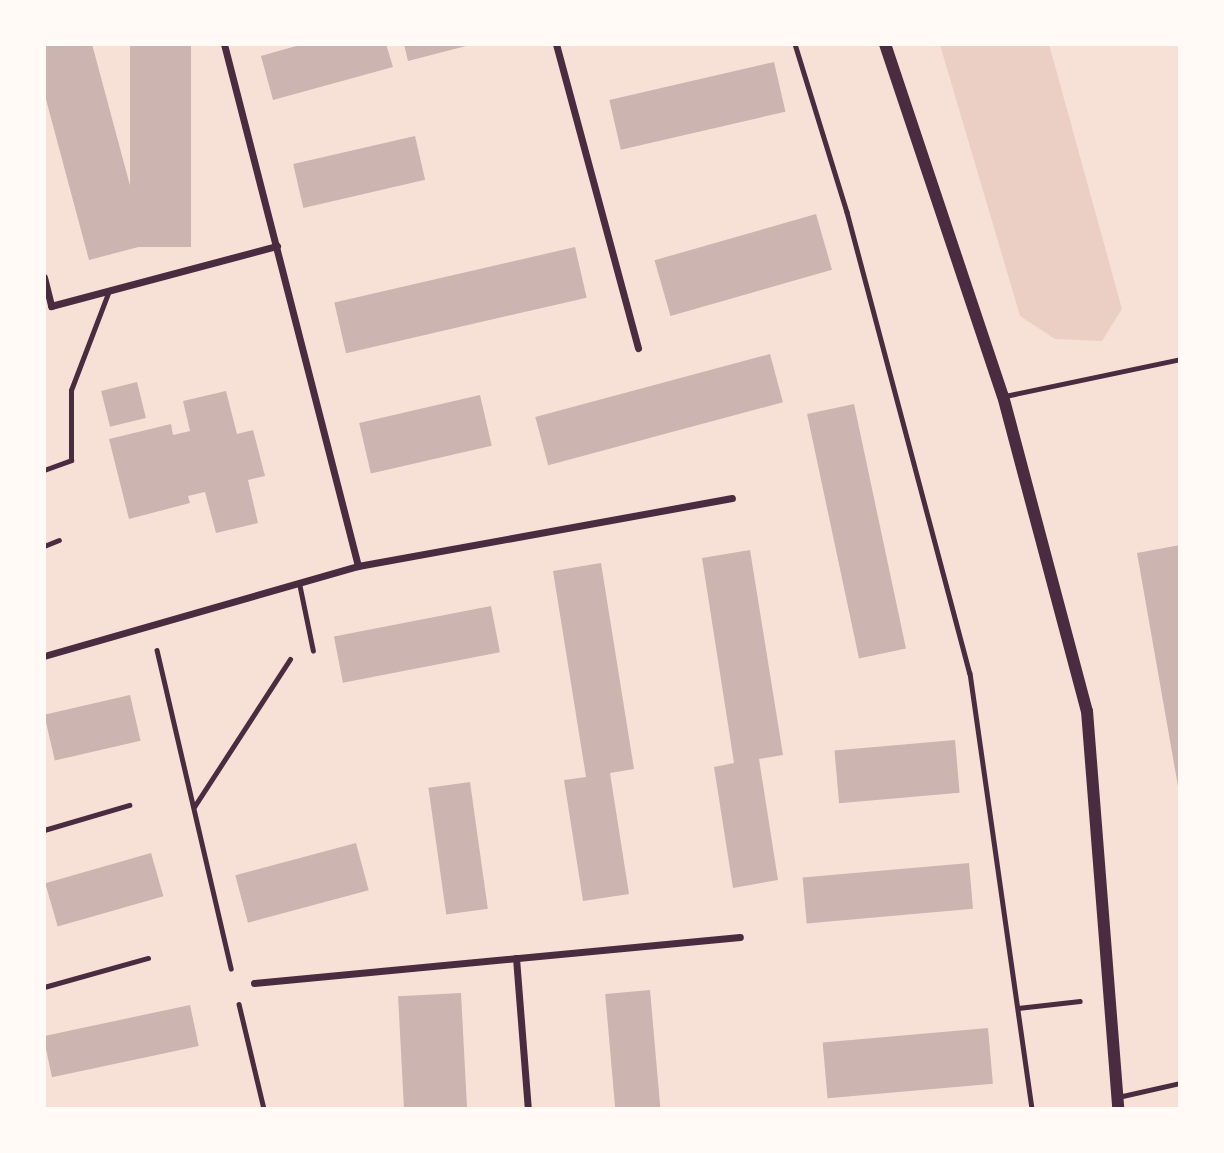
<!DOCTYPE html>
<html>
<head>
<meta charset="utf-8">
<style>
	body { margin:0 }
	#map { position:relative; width:1224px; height:1153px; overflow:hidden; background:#f7e1d7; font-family:Helvetica,sans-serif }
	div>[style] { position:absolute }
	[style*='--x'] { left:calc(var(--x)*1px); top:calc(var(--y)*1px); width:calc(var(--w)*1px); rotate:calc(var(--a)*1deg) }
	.green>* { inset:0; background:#ebcfc5 }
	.building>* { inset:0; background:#ccb4b1; transform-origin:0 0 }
	.path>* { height:4.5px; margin:-2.25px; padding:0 2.25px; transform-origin:2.25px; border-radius:2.25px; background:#4a2c40 }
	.service>* { height:5px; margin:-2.5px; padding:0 2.5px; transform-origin:2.5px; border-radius:2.5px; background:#4a2c40 }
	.minor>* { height:7px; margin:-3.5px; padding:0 3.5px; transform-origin:3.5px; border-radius:3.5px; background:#4a2c40 }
	.tertiary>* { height:12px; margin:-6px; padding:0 6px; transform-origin:6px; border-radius:6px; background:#4a2c40 }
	span { translate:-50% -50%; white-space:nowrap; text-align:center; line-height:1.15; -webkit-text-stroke:5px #fffaf5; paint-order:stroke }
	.frame { position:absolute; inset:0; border:46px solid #fffaf5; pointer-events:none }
</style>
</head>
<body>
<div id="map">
	<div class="green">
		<div style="clip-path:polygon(1049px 44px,1122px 309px,1102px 341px,1055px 339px,1020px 316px,940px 45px)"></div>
	</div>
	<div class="building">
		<div style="clip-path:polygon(44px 44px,92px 44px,146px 245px,89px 260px,44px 92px)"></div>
		<div style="left:130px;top:44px;width:61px;height:203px"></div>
		<div style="clip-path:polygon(303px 44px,386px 44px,393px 67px,273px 100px,261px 56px)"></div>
		<div style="clip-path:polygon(404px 44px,470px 44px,470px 45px,408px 61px)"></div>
		<div style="left:774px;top:62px;width:51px;height:169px;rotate:77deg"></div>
		<div style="left:415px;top:136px;width:45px;height:125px;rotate:77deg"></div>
		<div style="left:816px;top:214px;width:58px;height:168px;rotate:74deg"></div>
		<div style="left:575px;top:247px;width:52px;height:247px;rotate:77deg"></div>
		<div style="left:770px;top:354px;width:50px;height:243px;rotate:75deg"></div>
		<div style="left:137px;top:382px;width:37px;height:37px;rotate:76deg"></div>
		<div style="clip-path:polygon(226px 391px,237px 434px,253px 430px,265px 476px,248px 480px,258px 523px,216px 533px,205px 492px,188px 496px,190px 503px,129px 519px,109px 439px,171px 424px,173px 435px,190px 431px,183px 401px)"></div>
		<div style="left:480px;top:395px;width:52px;height:124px;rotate:77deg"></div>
		<div style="left:854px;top:404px;width:250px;height:48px;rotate:78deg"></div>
		<div style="clip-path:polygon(1180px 545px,1180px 792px,1179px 792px,1137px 553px)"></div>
		<div style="clip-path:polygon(750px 550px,783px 755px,759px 759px,778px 880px,733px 888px,714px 767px,734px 763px,702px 558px)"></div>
		<div style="clip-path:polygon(601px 563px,634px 769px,610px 773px,629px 894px,583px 901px,564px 780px,586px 777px,553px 571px)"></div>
		<div style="left:491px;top:606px;width:47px;height:160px;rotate:79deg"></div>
		<div style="left:130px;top:695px;width:47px;height:88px;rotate:77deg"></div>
		<div style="left:955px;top:740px;width:53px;height:121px;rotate:85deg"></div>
		<div style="left:470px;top:782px;width:128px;height:42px;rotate:82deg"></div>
		<div style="left:356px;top:843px;width:49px;height:125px;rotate:75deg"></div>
		<div style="left:151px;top:853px;width:45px;height:110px;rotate:74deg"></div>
		<div style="left:969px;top:863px;width:46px;height:167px;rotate:85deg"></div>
		<div style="left:650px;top:990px;width:119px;height:45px;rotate:85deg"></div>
		<div style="left:461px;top:993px;width:116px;height:63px;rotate:87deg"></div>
		<div style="left:190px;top:1005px;width:42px;height:150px;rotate:78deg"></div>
		<div style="left:988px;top:1028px;width:56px;height:166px;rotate:85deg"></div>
	</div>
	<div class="path">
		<div style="--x:795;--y:44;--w:176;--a:72.8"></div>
		<div style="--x:847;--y:212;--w:477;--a:75.1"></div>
		<div style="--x:970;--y:673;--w:440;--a:81.9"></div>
		<div style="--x:157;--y:650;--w:327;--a:76.9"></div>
		<div style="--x:194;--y:807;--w:176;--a:-57"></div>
		<div style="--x:239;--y:1004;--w:108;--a:76.6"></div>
		<div style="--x:1018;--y:1008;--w:62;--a:-6.4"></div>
	</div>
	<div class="service">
		<div style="--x:1005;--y:396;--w:179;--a:-11.9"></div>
		<div style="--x:44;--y:470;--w:29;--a:-20"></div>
		<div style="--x:71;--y:460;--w:70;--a:-90"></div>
		<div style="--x:71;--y:390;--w:104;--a:-69.1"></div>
		<div style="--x:44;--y:546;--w:16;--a:-22"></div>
		<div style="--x:299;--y:583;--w:69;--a:78.4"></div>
		<div style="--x:44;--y:830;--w:89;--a:-16.4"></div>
		<div style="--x:44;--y:987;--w:108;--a:-15.6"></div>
		<div style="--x:1118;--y:1097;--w:64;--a:-12.7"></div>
	</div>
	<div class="minor">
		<div style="--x:224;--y:44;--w:539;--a:75.6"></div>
		<div style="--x:556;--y:44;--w:315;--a:74.9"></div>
		<div style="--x:44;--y:277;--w:30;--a:76"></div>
		<div style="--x:51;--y:306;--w:234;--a:-14.9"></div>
		<div style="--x:44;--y:656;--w:327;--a:-16"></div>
		<div style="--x:358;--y:566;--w:380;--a:-10.3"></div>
		<div style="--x:516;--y:958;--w:151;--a:85.5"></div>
		<div style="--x:254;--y:983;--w:488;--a:-5.4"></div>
	</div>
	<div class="tertiary">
		<div style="--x:885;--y:44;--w:371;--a:71.5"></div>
		<div style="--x:1003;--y:396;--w:326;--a:75.1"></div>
		<div style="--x:1087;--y:711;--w:399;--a:85.5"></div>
	</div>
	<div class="frame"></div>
</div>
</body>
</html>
